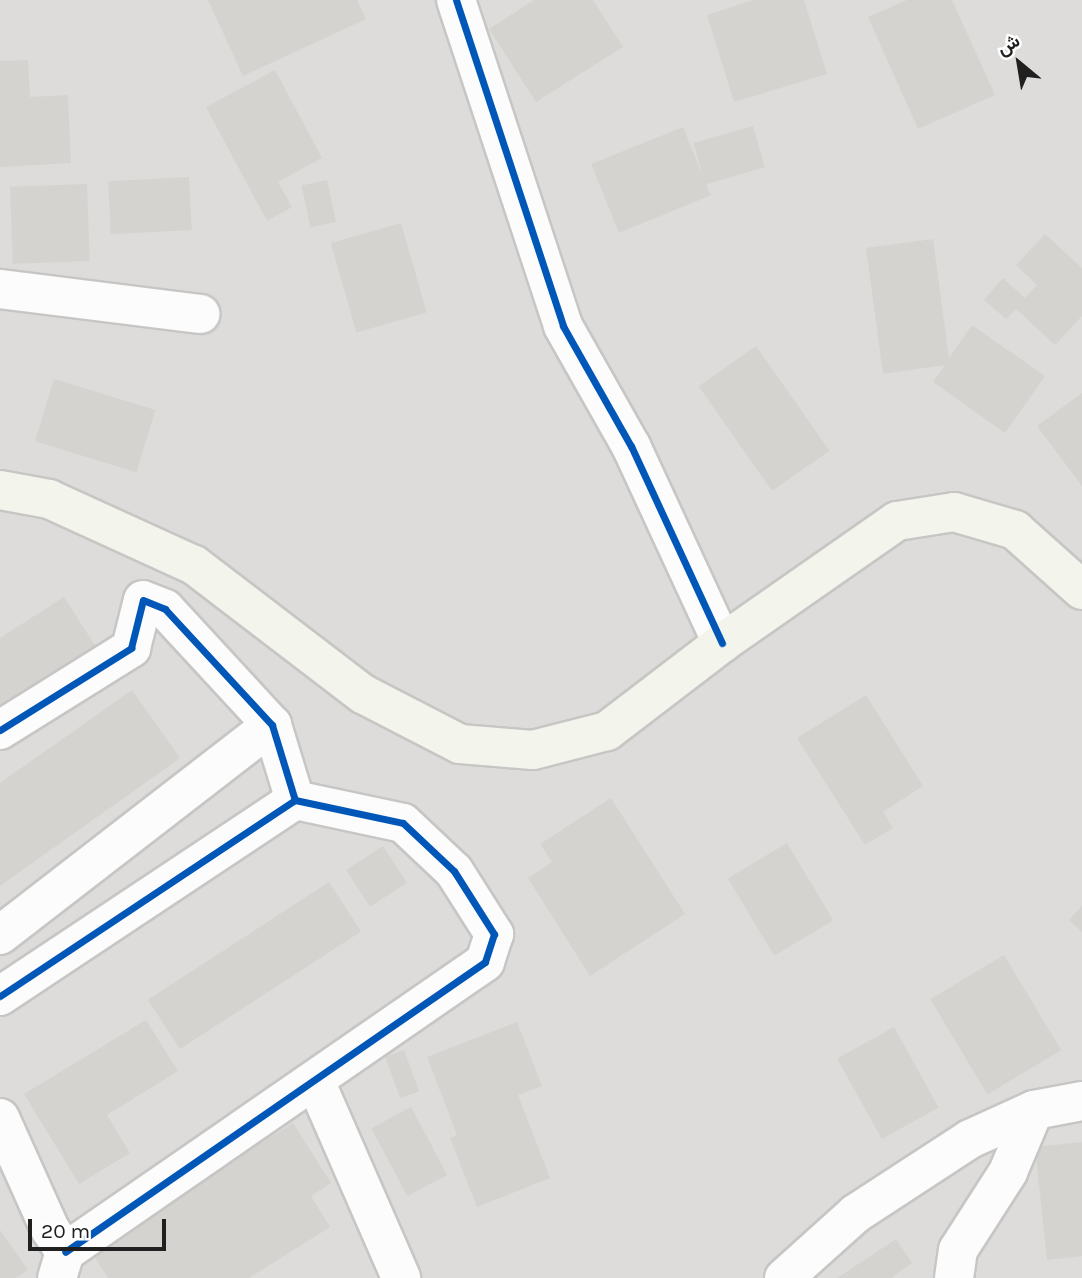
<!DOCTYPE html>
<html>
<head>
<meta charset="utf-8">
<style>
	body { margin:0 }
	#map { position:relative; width:1082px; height:1278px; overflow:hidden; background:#eeede9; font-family:Karla,Vazirmatn,sans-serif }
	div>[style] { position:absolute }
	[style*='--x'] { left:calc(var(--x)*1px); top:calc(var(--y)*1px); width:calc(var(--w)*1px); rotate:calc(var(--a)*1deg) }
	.residential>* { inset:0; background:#dddcda; transform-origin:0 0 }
	.building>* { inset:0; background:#d5d3d0; transform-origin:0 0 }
	.roads { filter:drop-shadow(2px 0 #c7c6c5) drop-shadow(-2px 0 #c7c6c5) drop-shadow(0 2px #c7c6c5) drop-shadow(0 -2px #c7c6c5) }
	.minor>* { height:38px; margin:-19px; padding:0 19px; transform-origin:19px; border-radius:19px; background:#fcfcfc }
	.secondary>* { height:38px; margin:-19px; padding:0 19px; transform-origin:19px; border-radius:19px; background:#f3f4ec }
	.cycleway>* { height:7px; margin:-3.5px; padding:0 3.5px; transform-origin:3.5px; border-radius:3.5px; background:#0057b8 }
	span { translate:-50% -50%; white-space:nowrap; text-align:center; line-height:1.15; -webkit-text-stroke:7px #fff; paint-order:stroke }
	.north { position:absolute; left:984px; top:28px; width:70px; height:70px; -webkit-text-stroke:5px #fff; paint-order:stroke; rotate:330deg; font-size:19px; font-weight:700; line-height:28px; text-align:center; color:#202020 }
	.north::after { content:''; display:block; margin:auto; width:24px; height:32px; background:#202020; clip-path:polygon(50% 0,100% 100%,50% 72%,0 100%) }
	.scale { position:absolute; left:28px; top:1219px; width:138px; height:32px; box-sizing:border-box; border:4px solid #202020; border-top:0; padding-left:9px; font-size:21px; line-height:24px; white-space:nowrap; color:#202020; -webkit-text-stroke:5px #fff; paint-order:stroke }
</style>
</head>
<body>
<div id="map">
	<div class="residential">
		<div style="left:0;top:0;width:1082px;height:1278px"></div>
	</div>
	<div class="building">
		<div style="clip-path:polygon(208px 0,357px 0,366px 19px,243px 76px)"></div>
		<div style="clip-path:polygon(534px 0,593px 0,623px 47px,536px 102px,489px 29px)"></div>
		<div style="clip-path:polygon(753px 0,804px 0,827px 74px,734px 102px,707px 15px)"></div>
		<div style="clip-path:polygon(907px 0,952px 0,995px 95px,918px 129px,868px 17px)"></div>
		<div style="clip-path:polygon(28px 60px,30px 97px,68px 95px,71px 163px,0 167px,0 61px)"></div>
		<div style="clip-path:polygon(275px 70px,322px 158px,278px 182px,292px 207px,267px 221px,206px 107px)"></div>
		<div style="left:753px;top:126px;width:43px;height:62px;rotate:74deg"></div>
		<div style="left:683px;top:127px;width:74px;height:99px;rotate:68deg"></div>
		<div style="left:189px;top:177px;width:53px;height:81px;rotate:87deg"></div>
		<div style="left:327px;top:180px;width:43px;height:26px;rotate:78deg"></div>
		<div style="left:87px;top:184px;width:77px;height:77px;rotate:88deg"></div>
		<div style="left:401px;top:223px;width:93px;height:73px;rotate:74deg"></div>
		<div style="clip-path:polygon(1045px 234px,1082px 268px,1082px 316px,1055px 345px,1016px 309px,1006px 319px,984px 300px,1003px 278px,1025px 298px,1037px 285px,1016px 265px)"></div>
		<div style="clip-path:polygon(933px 239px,949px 358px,972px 325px,1045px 376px,1005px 433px,933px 382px,945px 365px,883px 374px,866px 248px)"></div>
		<div style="left:756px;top:346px;width:128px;height:70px;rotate:55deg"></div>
		<div style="left:54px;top:379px;width:106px;height:65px;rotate:17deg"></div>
		<div style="clip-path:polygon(1082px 393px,1082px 486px,1037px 426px)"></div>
		<div style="clip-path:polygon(64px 597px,98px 650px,0 713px,0 638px)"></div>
		<div style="clip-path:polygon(132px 690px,180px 758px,0 886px,0 783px)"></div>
		<div style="clip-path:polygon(866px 695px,923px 786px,883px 812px,893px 828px,865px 845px,797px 738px)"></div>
		<div style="clip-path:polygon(611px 798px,685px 914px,590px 976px,528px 878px,552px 862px,540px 844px)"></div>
		<div style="left:787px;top:843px;width:90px;height:69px;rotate:59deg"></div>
		<div style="left:383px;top:846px;width:44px;height:44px;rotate:57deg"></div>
		<div style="left:329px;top:882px;width:59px;height:216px;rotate:57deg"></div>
		<div style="clip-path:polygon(1082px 906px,1082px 932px,1069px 920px)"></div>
		<div style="left:1004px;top:955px;width:111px;height:86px;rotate:59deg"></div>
		<div style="clip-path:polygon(146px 1020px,178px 1071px,107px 1115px,130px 1153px,79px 1184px,24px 1094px)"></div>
		<div style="clip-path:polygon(517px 1022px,542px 1086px,518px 1095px,550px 1178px,477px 1207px,450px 1138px,457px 1135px,427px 1057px)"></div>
		<div style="left:894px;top:1027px;width:92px;height:65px;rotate:61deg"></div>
		<div style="left:404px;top:1050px;width:44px;height:20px;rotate:70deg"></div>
		<div style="left:411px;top:1107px;width:77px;height:45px;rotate:62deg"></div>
		<div style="clip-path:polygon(293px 1123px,331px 1183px,311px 1196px,330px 1227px,249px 1278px,108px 1278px,90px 1250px)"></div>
		<div style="clip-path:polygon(1082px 1142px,1082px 1256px,1047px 1260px,1035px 1147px)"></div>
		<div style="clip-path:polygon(0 1230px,28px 1270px,16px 1278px,0 1278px)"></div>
		<div style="clip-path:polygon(896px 1239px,912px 1263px,891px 1278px,837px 1278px)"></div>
	</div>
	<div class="roads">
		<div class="minor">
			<div style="--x:456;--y:0;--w:343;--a:71.8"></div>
			<div style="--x:563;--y:326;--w:138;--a:60.5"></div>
			<div style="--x:631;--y:446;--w:217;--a:65.2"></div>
			<div style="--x:0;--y:289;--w:202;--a:7.1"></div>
			<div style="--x:0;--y:730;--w:155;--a:-32"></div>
			<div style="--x:131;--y:648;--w:49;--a:-76"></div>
			<div style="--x:143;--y:600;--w:24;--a:22"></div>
			<div style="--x:165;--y:609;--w:158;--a:47.3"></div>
			<div style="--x:272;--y:725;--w:78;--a:73"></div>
			<div style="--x:0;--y:935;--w:344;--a:-37.7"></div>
			<div style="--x:0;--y:996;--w:354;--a:-33.6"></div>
			<div style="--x:295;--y:800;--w:110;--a:12"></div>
			<div style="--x:403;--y:823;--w:70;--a:43.3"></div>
			<div style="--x:454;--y:871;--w:75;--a:57.6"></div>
			<div style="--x:494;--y:934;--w:29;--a:108"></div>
			<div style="--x:485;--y:962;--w:510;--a:145.38"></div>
			<div style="--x:316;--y:1083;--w:213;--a:66.4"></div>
			<div style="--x:0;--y:1118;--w:122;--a:65.8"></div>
			<div style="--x:50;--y:1229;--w:27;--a:57"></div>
			<div style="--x:65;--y:1252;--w:27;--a:107"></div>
			<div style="--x:784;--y:1278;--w:96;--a:-42"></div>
			<div style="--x:855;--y:1214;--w:137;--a:-33.1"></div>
			<div style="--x:970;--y:1139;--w:70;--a:-24.4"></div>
			<div style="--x:1034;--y:1110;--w:49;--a:-10.6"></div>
			<div style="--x:954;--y:1278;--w:28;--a:-82"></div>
			<div style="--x:958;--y:1250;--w:93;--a:-57.3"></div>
			<div style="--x:1008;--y:1172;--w:67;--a:-67.2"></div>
		</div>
		<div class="secondary">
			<div style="--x:0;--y:490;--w:50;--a:10.4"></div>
			<div style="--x:49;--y:499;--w:159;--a:24.5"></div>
			<div style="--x:194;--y:565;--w:213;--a:37.4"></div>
			<div style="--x:363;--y:694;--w:109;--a:27.3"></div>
			<div style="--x:460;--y:744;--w:73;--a:4.7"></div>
			<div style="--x:533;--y:750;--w:76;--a:-14.4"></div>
			<div style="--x:607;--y:731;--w:145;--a:-37.4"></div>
			<div style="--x:722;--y:643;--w:213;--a:-34.9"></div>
			<div style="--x:897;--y:521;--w:58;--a:-9"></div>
			<div style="--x:954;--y:512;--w:64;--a:16.4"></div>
			<div style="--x:1015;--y:530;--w:90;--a:41.8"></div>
		</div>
	</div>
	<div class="cycleway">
		<div style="--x:456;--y:0;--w:343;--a:71.8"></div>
		<div style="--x:563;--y:326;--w:138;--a:60.5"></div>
		<div style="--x:631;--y:446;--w:217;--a:65.2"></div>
		<div style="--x:0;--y:730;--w:155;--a:-32"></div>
		<div style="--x:131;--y:648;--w:49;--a:-76"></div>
		<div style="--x:143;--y:600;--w:24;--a:22"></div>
		<div style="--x:165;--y:609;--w:158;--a:47.3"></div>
		<div style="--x:272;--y:725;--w:78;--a:73"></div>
		<div style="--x:0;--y:996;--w:354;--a:-33.6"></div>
		<div style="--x:295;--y:800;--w:110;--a:12"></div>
		<div style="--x:403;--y:823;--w:70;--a:43.3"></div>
		<div style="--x:454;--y:871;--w:75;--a:57.6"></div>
		<div style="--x:494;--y:934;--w:29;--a:108"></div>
		<div style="--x:485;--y:962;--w:510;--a:145.38"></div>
	</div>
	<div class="north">ش</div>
	<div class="scale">20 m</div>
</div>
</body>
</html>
